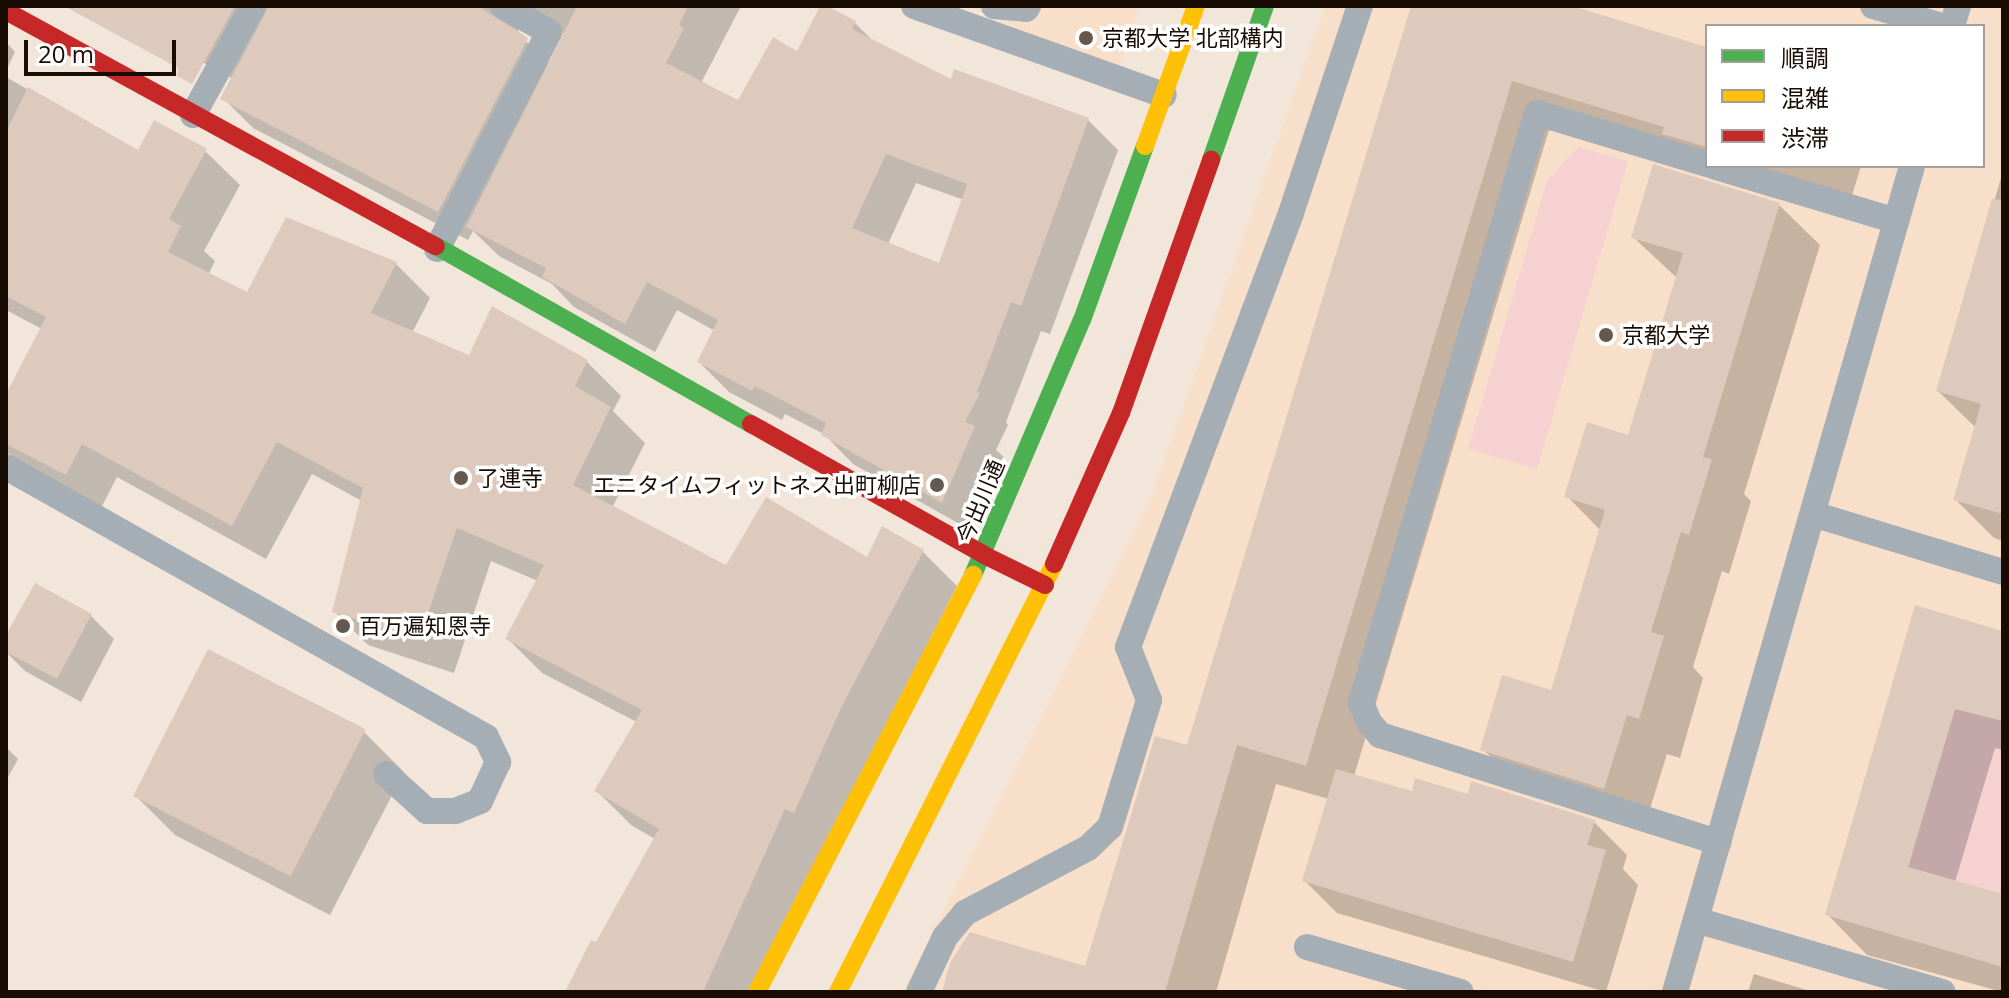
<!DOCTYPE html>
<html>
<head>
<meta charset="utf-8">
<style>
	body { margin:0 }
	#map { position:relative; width:2009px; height:998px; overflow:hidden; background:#f2e6db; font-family:"Open Sans","Noto Sans JP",sans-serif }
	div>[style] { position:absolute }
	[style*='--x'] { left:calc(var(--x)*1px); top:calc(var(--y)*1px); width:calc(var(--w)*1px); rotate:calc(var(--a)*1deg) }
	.built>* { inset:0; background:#f8dfc9 }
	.green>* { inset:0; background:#f6d1d2 }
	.shadow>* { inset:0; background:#0003 }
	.building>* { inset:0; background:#dec9bd; transform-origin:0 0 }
	.lane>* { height:26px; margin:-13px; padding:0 13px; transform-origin:13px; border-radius:13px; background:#a5adb5 }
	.fast>* { height:18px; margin:-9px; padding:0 9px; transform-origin:9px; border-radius:9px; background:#4caf50 }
	.slow>* { height:18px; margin:-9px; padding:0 9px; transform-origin:9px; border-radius:9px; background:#ffc107 }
	.jam>* { height:18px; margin:-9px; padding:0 9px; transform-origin:9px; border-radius:9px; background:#c62828 }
	.dots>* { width:22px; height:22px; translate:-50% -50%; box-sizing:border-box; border:4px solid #fff; border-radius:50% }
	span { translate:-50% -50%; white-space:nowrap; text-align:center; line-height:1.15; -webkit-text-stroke:7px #fff; paint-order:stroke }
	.poi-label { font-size:22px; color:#190d03 }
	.left { translate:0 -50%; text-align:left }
	.right { translate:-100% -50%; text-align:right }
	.street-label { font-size:22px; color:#190d03 }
	.frame { position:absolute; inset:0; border:8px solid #190d03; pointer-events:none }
	.legend { position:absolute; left:1705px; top:24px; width:280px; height:144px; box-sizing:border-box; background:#fff; border:2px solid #a39e9a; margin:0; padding:10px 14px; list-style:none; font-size:24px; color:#190d03 }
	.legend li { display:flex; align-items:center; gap:16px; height:40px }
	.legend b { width:40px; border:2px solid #a39e9a }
	.scale { position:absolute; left:24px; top:40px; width:152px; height:36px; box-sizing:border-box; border:4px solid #190d03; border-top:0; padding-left:10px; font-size:24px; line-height:28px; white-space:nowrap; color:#190d03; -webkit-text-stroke:6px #fff; paint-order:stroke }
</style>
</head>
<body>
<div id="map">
	<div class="built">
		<div style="clip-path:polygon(967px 6px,1140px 6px,1118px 71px)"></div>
		<div style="clip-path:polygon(evenodd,1325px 6px,2003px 6px,2003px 992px,902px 992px,1149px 503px,1325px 6px,1707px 26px,1983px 26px,1983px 166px,1707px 166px,1707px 26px)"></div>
	</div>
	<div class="green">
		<div style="clip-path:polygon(1578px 147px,1628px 161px,1537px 469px,1468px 449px,1547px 181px)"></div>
		<div style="clip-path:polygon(1955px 709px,2003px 721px,2003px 894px,1909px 867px)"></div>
	</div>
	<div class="shadow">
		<div style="clip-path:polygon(evenodd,100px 6px,741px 6px,701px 83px,739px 103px,798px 54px,822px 6px,855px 23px,875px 43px,952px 82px,1088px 120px,1118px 150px,1050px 334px,1041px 331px,1006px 422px,1008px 425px,996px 450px,1004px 457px,972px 531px,853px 464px,824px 434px,785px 414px,782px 420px,729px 392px,699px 362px,715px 331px,677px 310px,655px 352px,574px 307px,552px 284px,499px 256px,473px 231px,468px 240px,253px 128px,223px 98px,233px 79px,100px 6px,542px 21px,566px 35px,552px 65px,519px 35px,518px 27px,542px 21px,100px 6px,916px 183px,964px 200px,940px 265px,888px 244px,916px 183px)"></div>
		<div style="clip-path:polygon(1413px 6px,1563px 6px,1707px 49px,1707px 166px,1861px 166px,1848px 209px,1552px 120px,1354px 776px,1413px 794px,1469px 796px,1594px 822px,1627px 855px,1623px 869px,1638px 885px,1606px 992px,1337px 913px,1304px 880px,1329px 799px,1276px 784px,1216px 992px,944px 992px,952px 964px,970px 935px,1086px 969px,1189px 748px)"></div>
		<div style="clip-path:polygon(6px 42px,15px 52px,6px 71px)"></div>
		<div style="clip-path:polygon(6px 77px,139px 153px,205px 151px,240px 185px,204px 251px,215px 261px,208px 275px,248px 295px,287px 220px,396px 264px,430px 298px,412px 333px,470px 358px,587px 362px,621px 396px,613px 411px,645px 443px,612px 508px,727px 568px,868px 559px,923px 552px,957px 586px,751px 992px,568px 992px,655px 839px,631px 825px,597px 791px,637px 722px,542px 673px,508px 639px,538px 581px,491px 561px,454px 673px,368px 645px,334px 611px,362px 501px,312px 474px,266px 559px,117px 477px,101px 508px,23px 467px,6px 451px,6px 392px,9px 394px,42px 329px,6px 310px)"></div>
		<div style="clip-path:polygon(2003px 171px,2003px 541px,1994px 538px,1955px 499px,1976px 428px,1938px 391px)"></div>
		<div style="clip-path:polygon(1779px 205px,1820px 245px,1744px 494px,1751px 501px,1729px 574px,1722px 571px,1693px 667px,1703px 678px,1680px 758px,1667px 754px,1644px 828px,1523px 790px,1483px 749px,1553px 693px,1601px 531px,1567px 496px,1630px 437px,1677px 278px,1633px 237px)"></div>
		<div style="clip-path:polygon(1917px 608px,2003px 633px,2003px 750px,1995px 748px,1955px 882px,2003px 896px,2003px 992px,1867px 955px,1827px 914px)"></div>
		<div style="clip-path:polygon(91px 616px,114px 639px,81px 702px,25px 671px,6px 652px,6px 640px)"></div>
		<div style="clip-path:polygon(364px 732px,404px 772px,330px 915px,175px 835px,135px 795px)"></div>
		<div style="clip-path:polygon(6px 747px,18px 759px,6px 781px)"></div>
		<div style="clip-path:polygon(1754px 974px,1813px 992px,1748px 992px)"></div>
	</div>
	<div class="building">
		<div style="clip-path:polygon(64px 6px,235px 6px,192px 84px,177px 76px,178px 68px)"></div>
		<div style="clip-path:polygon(269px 6px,478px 6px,528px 38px,438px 212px,220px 99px)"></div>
		<div style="clip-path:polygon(evenodd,577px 6px,688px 6px,679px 25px,684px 28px,666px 63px,738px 100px,773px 37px,797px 51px,820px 6px,827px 6px,856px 21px,852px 29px,951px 79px,954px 69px,1089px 118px,1021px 306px,1011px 302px,977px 392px,980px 393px,965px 422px,975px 426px,942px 503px,821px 435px,826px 423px,755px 386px,752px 391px,697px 362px,718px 320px,647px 282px,625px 324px,542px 277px,546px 268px,466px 227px,577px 6px,886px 154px,967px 184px,939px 263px,852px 228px,886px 154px)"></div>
		<div style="clip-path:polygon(1411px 6px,1572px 6px,1707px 47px,1707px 147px,1662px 134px,1664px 127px,1512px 81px,1306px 766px,1237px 745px,1165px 992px,942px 992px,950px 963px,970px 932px,1085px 966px,1155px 736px,1187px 745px)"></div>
		<div style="clip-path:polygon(28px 87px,138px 150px,154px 120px,207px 149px,169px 219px,181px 226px,168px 252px,247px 292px,286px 217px,397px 262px,371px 313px,469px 355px,492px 306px,588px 360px,575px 386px,611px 407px,573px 485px,726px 565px,766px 497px,867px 557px,882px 526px,924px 550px,842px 706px,794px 813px,785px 809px,703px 992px,565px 992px,591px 940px,596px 942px,659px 829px,594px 791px,642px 710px,505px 639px,544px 565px,457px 528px,419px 640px,332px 612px,363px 488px,277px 442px,232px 526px,82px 444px,66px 475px,6px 444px,6px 394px,46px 317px,6px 296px,6px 132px)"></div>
		<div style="clip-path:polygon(1653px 164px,1780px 203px,1703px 457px,1712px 459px,1689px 535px,1681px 532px,1651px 632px,1664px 636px,1639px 719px,1627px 715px,1604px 789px,1480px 750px,1502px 675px,1551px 690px,1605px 510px,1564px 497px,1587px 422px,1628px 435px,1683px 253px,1631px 238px)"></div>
		<div style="clip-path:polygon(1992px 199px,2003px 200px,2003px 514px,1953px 500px,1981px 404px,1936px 391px)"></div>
		<div style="clip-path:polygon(35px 583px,92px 614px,57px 679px,6px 652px,6px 635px)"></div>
		<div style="clip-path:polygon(1915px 605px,2003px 631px,2003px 721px,1955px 709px,1908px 867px,2003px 894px,2003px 967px,1825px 915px)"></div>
		<div style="left:208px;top:649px;width:177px;height:165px;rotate:27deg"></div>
		<div style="clip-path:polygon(1336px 769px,1412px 791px,1415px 778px,1468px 794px,1471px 781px,1595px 820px,1587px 845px,1606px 850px,1573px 962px,1302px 881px)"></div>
	</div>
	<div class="lane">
		<div style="--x:914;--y:6;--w:265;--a:19.6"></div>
		<div style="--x:994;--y:6;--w:32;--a:5"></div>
		<div style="--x:1026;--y:9;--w:4;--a:-56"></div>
		<div style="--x:1873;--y:6;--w:72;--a:16.2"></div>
		<div style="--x:1952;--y:26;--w:21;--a:-73"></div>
		<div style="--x:193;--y:115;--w:124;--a:-61.2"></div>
		<div style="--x:1707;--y:164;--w:177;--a:-163.3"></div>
		<div style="--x:1537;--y:113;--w:616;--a:106.61"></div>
		<div style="--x:1361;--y:703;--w:21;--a:67"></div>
		<div style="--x:1369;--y:722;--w:17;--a:50"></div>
		<div style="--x:1380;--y:735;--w:355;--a:17.6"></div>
		<div style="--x:1713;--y:166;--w:191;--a:16.7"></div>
		<div style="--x:437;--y:249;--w:244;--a:-62.7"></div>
		<div style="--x:549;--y:32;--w:53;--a:-150.5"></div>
		<div style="--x:6;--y:467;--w:551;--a:29.36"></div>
		<div style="--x:486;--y:737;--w:28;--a:64"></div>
		<div style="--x:498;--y:762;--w:43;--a:114.8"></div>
		<div style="--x:480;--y:801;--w:27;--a:158"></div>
		<div style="--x:455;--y:811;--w:28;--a:180"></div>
		<div style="--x:427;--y:811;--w:55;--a:-137.9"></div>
		<div style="--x:1813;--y:514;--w:199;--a:17"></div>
		<div style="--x:1696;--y:920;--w:257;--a:16.3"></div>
		<div style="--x:1307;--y:947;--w:160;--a:16.3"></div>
		<div style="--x:919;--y:992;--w:61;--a:-64.7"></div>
		<div style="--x:945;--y:937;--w:31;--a:-50"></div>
		<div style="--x:965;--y:913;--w:139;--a:-27.9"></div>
		<div style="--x:1088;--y:848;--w:30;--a:-44"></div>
		<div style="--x:1110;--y:827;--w:133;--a:-72.9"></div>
		<div style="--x:1149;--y:700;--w:57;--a:-111.6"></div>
		<div style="--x:1128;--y:647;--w:464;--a:-69.4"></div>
		<div style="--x:1291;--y:213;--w:218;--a:-71.6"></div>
		<div style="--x:1675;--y:992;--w:859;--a:-73.99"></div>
	</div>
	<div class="fast">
		<div style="--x:1211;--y:160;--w:163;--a:-70.7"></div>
		<div style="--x:436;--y:246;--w:362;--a:29.5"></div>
		<div style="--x:973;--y:575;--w:277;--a:-66.9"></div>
		<div style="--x:1082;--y:320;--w:185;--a:-70.1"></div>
	</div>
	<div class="slow">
		<div style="--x:1145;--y:146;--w:149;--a:-70"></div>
		<div style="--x:757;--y:992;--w:470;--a:-62.6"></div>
		<div style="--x:838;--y:992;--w:479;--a:-63.2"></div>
	</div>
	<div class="jam">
		<div style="--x:6;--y:11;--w:490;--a:28.7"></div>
		<div style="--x:751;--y:424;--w:267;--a:29.3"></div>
		<div style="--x:984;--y:555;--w:68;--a:26.2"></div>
		<div style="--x:1054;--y:564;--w:165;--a:-66.1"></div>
		<div style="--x:1121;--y:413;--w:269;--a:-70.4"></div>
	</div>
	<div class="dots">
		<div style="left:1086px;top:38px;background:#65594f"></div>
		<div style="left:1606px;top:335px;background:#65594f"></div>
		<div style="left:461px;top:478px;background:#65594f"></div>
		<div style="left:937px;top:485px;background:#65594f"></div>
		<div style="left:343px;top:626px;background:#65594f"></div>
	</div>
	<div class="poi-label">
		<span class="left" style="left:1102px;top:38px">京都大学 北部構内</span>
		<span class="left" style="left:1622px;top:335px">京都大学</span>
		<span class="left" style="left:477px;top:478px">了連寺</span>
		<span class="right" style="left:921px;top:485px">エニタイムフィットネス出町柳店</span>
		<span class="left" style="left:359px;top:626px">百万遍知恩寺</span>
	</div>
	<div class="street-label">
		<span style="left:980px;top:501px;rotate:-67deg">今出川通</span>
	</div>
	<div class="frame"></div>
	<ul class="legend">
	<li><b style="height:10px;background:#4caf50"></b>順調</li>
	<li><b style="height:10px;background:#ffc107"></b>混雑</li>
	<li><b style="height:10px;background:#c62828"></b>渋滞</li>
	</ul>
	<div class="scale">20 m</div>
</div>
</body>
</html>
